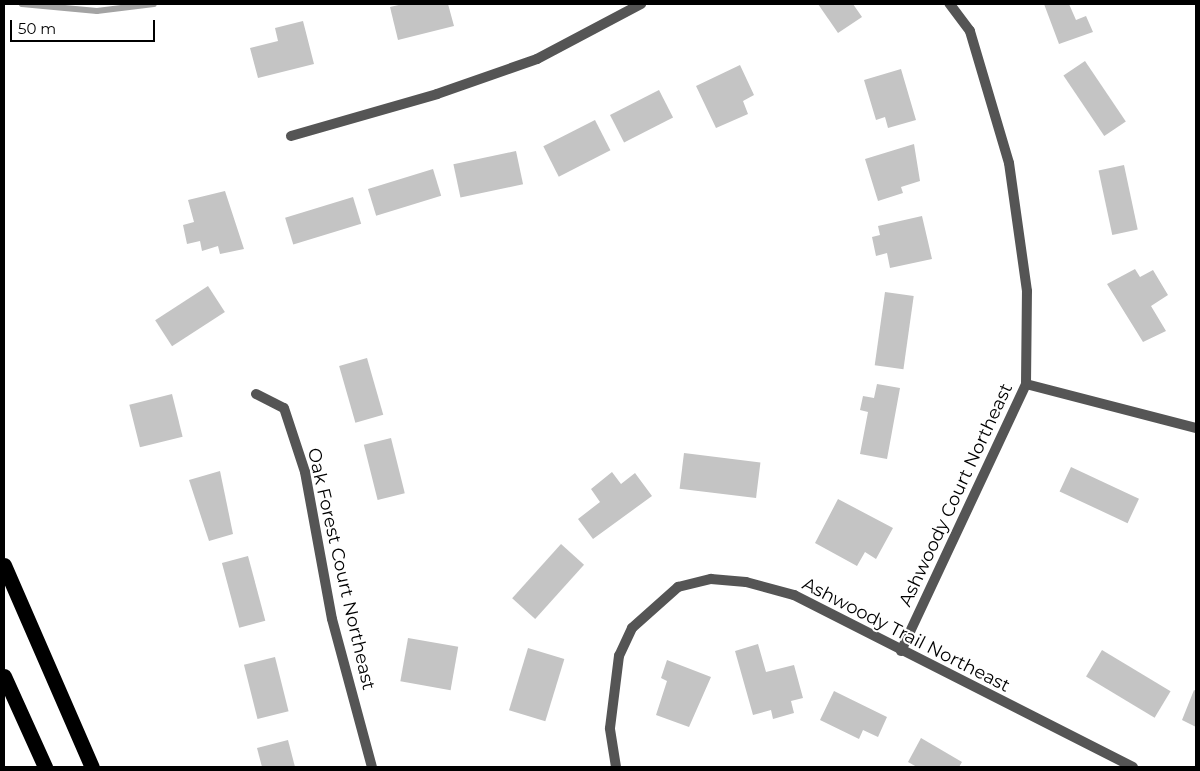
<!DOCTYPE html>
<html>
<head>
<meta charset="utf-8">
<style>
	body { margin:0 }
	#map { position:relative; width:1200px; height:771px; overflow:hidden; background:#fff; font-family:Montserrat,sans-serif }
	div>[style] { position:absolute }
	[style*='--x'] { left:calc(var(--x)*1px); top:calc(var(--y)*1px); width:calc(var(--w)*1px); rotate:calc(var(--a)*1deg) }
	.stream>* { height:5.5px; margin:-2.75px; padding:0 2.75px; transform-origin:2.75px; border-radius:2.75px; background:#a3a3a3 }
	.building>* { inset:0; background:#c4c4c4; transform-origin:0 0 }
	.minor>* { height:10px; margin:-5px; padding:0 5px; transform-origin:5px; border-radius:5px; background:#555 }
	.motorway>* { height:15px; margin:-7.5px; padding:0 7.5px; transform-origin:7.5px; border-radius:7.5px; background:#000 }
	span { translate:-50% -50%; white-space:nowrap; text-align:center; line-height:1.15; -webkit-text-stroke:4px #fff; paint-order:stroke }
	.street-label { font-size:18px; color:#000 }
	.frame { position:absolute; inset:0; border:5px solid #000; pointer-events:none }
	.scale { position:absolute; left:10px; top:20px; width:145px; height:22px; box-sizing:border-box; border:2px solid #000; border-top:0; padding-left:6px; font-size:15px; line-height:18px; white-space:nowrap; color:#000; -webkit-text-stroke:4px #fff; paint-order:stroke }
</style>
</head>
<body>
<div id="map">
	<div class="stream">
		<div style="--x:22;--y:4;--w:75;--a:5.3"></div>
		<div style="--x:97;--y:11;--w:57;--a:-7"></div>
	</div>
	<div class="building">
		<div style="clip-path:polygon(403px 4px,448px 4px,454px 26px,398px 40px,390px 7px)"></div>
		<div style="clip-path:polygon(818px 4px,853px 4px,862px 17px,838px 33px)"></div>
		<div style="clip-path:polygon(1044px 4px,1069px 4px,1076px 20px,1086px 16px,1093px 32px,1059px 44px)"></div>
		<div style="clip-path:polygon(303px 21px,314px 64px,258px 78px,250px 48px,278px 41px,275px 28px)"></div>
		<div style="left:1085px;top:61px;width:73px;height:26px;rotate:56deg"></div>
		<div style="clip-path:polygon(740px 65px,754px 95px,743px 101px,748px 114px,716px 128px,696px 86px)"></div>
		<div style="clip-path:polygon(901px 69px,916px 120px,888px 128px,885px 117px,876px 120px,864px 80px)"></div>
		<div style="left:659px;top:90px;width:31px;height:55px;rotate:63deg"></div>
		<div style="left:595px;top:120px;width:34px;height:58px;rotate:63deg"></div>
		<div style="clip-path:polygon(914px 144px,920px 181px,901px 187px,903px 193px,878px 201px,865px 159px)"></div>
		<div style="left:516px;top:151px;width:34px;height:64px;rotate:78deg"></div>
		<div style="left:1124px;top:165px;width:66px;height:26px;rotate:78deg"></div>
		<div style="left:433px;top:169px;width:28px;height:68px;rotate:73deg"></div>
		<div style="clip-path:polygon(225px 191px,244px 249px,220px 254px,218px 246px,202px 251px,200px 241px,187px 244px,183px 225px,194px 222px,188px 200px)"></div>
		<div style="left:353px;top:197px;width:28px;height:71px;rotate:73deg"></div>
		<div style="clip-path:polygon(922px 216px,932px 259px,890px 268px,887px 253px,876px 256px,872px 237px,880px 235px,878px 226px)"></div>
		<div style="clip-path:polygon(1135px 269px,1140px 277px,1153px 270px,1168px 295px,1151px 306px,1166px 331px,1143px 342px,1107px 284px)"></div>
		<div style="left:208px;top:286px;width:31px;height:63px;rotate:57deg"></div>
		<div style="left:885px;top:292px;width:29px;height:74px;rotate:8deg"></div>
		<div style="left:367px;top:358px;width:59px;height:29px;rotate:74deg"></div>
		<div style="clip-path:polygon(877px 384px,900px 388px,887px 459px,860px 454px,868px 412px,860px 410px,863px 396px,874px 398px)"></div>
		<div style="left:172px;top:394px;width:44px;height:44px;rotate:76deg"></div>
		<div style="left:391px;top:438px;width:57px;height:28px;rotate:76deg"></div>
		<div style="left:684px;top:453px;width:77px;height:36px;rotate:7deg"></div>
		<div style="left:1071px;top:467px;width:75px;height:27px;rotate:25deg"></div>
		<div style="clip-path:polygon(220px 471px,233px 534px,209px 541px,189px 480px)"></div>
		<div style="clip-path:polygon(612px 472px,621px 484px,635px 473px,652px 496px,593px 539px,578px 519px,600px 502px,591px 489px)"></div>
		<div style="clip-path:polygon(838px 499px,893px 528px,876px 559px,865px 552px,857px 566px,815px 543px)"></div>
		<div style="left:561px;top:544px;width:31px;height:73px;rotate:42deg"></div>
		<div style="left:248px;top:556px;width:67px;height:27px;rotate:75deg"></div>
		<div style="left:408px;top:638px;width:51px;height:44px;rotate:10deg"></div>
		<div style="clip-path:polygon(758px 644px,766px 672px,794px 665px,803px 698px,791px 701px,794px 713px,773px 719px,771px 710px,753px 715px,735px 651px)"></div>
		<div style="left:528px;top:648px;width:38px;height:65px;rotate:17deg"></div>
		<div style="left:1102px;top:650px;width:80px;height:31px;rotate:31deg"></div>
		<div style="left:275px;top:657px;width:56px;height:32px;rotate:76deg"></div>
		<div style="clip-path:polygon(667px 660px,711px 677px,689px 727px,656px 715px,667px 681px,661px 678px)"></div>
		<div style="clip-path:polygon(1194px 690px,1196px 691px,1196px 727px,1182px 720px)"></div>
		<div style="clip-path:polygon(834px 691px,887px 717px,878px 737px,863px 730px,859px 739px,820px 720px)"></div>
		<div style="clip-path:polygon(921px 738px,962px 762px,959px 767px,917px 767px,908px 762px)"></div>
		<div style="clip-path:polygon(288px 740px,295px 767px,262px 767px,257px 748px)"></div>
	</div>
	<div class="minor">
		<div style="--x:291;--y:136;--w:152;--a:-16"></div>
		<div style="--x:437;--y:94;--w:106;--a:-19.3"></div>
		<div style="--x:537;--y:59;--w:118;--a:-27.9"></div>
		<div style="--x:1026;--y:384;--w:176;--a:14.5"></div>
		<div style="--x:256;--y:394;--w:31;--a:27"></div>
		<div style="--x:284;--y:408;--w:67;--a:71.8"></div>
		<div style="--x:305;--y:472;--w:149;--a:79.6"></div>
		<div style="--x:332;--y:619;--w:153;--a:74.9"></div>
		<div style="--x:901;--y:651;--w:295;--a:-64.9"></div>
		<div style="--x:1026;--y:384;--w:93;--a:-89.4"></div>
		<div style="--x:1027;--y:291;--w:129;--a:-98"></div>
		<div style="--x:1009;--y:163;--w:138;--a:-106.5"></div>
		<div style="--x:970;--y:31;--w:34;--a:-127"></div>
		<div style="--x:616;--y:767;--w:39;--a:-99"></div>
		<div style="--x:610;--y:728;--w:73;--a:-82.9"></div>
		<div style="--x:619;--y:656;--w:31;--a:-65"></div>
		<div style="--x:632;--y:628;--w:62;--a:-41.7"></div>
		<div style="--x:678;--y:587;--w:34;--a:-14"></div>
		<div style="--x:711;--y:579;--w:35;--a:5"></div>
		<div style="--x:746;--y:582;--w:50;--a:15.2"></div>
		<div style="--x:794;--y:595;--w:380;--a:26.9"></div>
	</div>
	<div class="motorway">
		<div style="--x:4;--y:565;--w:220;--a:66.5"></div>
		<div style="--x:4;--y:676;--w:100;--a:65.7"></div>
	</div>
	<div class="street-label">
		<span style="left:956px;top:495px;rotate:-65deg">Ashwoody Court Northeast</span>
		<span style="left:341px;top:569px;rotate:77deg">Oak Forest Court Northeast</span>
		<span style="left:906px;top:635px;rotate:27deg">Ashwoody Trail Northeast</span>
	</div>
	<div class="frame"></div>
	<div class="scale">50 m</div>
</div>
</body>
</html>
